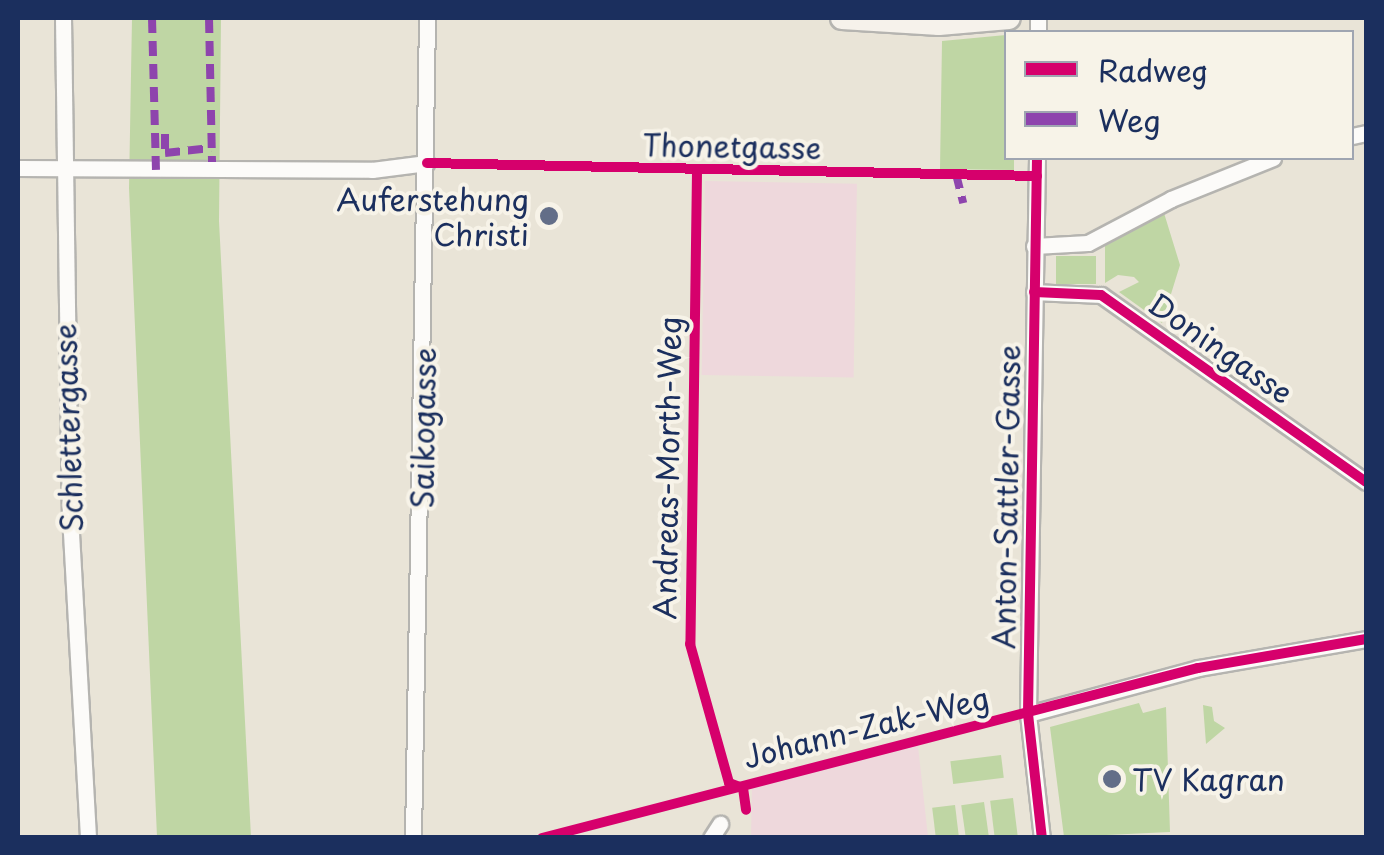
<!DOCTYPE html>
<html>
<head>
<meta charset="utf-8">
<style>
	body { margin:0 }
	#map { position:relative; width:1384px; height:855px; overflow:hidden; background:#e9e4d7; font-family:"Playpen Sans",sans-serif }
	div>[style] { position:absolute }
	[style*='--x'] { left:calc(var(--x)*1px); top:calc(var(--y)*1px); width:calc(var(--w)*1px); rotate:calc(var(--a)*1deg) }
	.built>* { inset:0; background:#eed8dc; transform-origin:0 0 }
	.green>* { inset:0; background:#bfd6a4; transform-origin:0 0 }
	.roads { filter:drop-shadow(2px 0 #b5b4b0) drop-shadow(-2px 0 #b5b4b0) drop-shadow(0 2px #b5b4b0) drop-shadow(0 -2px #b5b4b0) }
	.minor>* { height:15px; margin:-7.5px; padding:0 7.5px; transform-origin:7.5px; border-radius:7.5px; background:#fcfbf9 }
	.secondary>* { height:22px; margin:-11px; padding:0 11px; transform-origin:11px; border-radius:11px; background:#f6f2eb }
	.quiet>* { height:8px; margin-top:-4px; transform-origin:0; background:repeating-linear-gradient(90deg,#8e44ad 0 15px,transparent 0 23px) }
	.cycleway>* { height:10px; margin:-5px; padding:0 5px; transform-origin:5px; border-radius:5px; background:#d6006c }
	.dots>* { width:28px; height:28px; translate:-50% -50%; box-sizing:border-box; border:5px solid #f7f3e8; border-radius:50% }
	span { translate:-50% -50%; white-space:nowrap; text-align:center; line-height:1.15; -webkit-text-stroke:8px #f7f3e8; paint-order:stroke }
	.street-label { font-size:30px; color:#1b2f5e }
	.poi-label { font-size:30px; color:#1b2f5e }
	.right { translate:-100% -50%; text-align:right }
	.left { translate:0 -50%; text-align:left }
	.frame { position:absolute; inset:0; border:20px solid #1b2f5e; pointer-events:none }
	.legend { position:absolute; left:1004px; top:30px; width:350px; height:130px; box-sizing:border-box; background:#f7f3e8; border:2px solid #9fa5b1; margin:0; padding:12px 18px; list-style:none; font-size:30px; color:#1b2f5e }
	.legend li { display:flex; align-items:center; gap:20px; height:50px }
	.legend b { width:50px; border:2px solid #9fa5b1 }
</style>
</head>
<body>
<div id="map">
	<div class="built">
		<div style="left:705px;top:181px;width:152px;height:194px;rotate:1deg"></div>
		<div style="clip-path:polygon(917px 737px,928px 837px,751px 837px,752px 782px)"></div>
	</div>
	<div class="green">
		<div style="clip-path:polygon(132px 18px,221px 18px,219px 221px,251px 837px,157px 837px,129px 188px)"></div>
		<div style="clip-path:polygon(1006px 35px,1006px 158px,1014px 158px,1014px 170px,940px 169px,942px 41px)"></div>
		<div style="clip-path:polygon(1164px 213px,1180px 265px,1162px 323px,1119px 292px,1139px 282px,1134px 277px,1118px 275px,1105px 283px,1105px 245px)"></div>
		<div style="left:1056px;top:256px;width:40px;height:28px"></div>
		<div style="clip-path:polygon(1139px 703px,1143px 713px,1166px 707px,1170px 832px,1064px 837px,1050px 727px)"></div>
		<div style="clip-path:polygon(1203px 705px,1212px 707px,1214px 721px,1225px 728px,1206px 744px)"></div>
		<div style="left:1001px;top:755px;width:23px;height:51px;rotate:83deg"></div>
		<div style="left:1013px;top:798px;width:39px;height:23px;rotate:83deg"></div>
		<div style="left:984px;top:802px;width:35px;height:23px;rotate:82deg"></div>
		<div style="left:955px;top:805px;width:32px;height:23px;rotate:83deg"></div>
	</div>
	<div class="roads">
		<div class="minor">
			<div style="--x:63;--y:18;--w:497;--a:89.2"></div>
			<div style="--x:70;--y:515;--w:324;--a:86.8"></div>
			<div style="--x:1038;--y:32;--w:14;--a:-90"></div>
			<div style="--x:1352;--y:136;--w:14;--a:-12"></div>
			<div style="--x:1037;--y:158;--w:556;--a:90.93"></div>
			<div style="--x:1028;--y:714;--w:125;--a:83.6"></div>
			<div style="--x:18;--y:168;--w:354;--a:0.3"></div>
			<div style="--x:372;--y:170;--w:55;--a:-7.3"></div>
			<div style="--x:1034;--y:246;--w:54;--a:-3.2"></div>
			<div style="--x:1088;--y:243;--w:94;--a:-27.9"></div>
			<div style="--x:1171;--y:199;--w:110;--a:-21.9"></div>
			<div style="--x:1034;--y:292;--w:67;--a:2.6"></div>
			<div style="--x:1101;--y:295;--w:324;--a:35.2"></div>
			<div style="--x:1028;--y:714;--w:176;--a:-15.1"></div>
			<div style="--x:1198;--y:668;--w:170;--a:-9.8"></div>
			<div style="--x:413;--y:838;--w:820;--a:-89.02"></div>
			<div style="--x:711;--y:838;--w:17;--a:-57"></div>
		</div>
		<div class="secondary">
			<div style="--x:842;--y:18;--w:97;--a:3.5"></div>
			<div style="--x:939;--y:24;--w:70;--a:-4.9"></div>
		</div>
	</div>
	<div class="quiet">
		<div style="--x:152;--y:18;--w:152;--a:88.5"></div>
		<div style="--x:209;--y:18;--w:144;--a:88.8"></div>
		<div style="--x:165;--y:134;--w:19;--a:90"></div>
		<div style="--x:165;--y:153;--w:46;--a:-6.2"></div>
		<div style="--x:956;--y:174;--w:30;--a:76"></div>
	</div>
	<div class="cycleway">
		<div style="--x:1037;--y:158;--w:556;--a:90.93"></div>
		<div style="--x:1028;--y:714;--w:125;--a:83.6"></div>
		<div style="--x:427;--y:163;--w:610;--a:1.22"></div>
		<div style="--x:697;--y:172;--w:472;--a:90.8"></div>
		<div style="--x:690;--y:644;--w:144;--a:74.3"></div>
		<div style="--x:729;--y:783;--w:15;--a:20"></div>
		<div style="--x:743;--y:788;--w:22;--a:82"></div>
		<div style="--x:1034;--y:292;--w:67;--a:2.6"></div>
		<div style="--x:1101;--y:295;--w:324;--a:35.2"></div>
		<div style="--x:542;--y:838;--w:678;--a:-14.53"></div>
		<div style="--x:1198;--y:668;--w:170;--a:-9.8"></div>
	</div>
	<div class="dots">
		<div style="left:549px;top:216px;background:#636e88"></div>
		<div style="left:1112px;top:779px;background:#636e88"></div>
	</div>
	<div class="street-label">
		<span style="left:732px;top:146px;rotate:1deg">Thonetgasse</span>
		<span style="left:1221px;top:348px;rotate:35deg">Doningasse</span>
		<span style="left:68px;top:428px;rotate:-92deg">Schlettergasse</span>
		<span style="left:423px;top:428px;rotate:-89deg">Saikogasse</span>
		<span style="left:667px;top:468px;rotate:-89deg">Andreas-Morth-Weg</span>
		<span style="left:1006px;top:497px;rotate:-89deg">Anton-Sattler-Gasse</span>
		<span style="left:866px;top:727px;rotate:-14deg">Johann-Zak-Weg</span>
	</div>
	<div class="poi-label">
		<span class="right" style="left:529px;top:216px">Auferstehung<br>Christi</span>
		<span class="left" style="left:1132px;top:779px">TV Kagran</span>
	</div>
	<div class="frame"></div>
	<ul class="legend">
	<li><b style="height:12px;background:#d6006c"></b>Radweg</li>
	<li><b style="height:12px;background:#8e44ad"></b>Weg</li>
	</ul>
</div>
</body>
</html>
